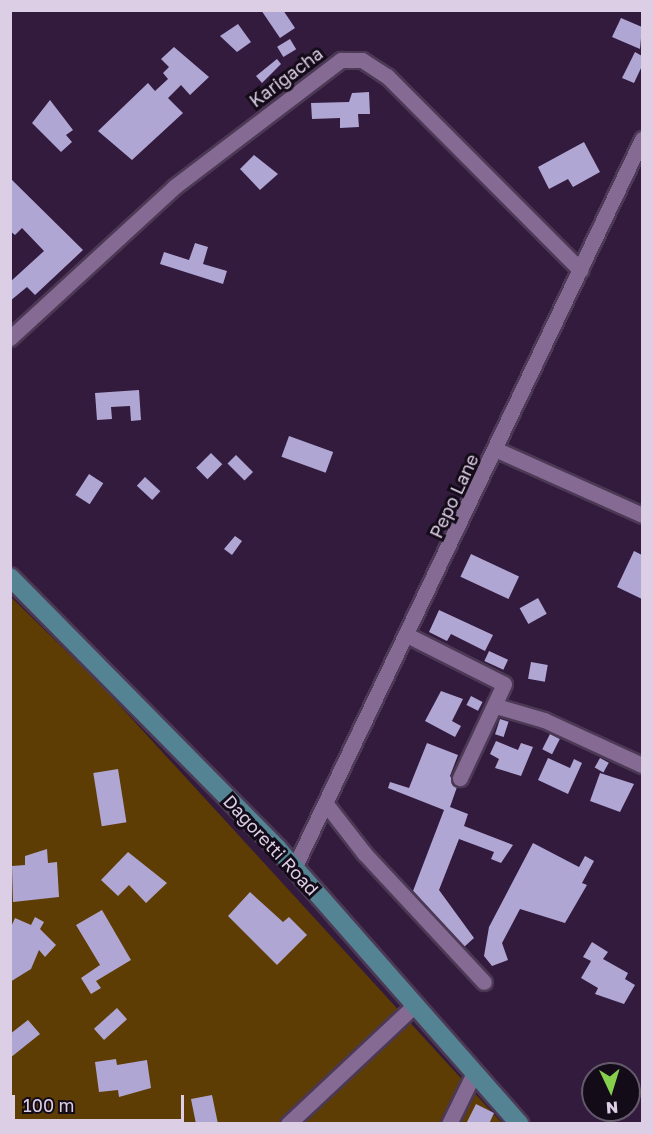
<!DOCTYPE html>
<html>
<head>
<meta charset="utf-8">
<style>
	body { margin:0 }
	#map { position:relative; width:653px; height:1134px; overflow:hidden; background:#321b3d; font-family:"Golos Text",sans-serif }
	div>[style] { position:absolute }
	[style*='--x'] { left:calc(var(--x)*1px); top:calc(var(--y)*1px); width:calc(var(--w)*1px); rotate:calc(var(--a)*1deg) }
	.green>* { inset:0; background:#5d3d04 }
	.building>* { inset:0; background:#b0a6d4; transform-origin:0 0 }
	.roads { filter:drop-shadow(2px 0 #4c3955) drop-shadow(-2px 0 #4c3955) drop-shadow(0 2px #4c3955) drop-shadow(0 -2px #4c3955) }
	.minor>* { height:15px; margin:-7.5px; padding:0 7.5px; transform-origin:7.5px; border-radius:7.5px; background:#856b93 }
	.major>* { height:18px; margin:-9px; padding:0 9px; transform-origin:9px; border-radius:9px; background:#548493 }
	span { translate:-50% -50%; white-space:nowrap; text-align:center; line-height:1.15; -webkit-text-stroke:6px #140b19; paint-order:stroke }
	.street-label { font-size:18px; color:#dccee4 }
	.frame { position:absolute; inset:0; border:12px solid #dccee4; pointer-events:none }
	.north { position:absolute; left:581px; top:1062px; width:60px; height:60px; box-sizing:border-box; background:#140b19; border:2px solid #64596a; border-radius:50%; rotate:176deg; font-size:16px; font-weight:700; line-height:24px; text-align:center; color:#dccee4 }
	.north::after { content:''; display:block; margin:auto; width:21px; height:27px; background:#85cf4c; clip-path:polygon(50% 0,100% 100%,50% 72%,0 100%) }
	.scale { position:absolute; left:12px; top:1095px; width:172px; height:27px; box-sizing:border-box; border:3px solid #dccee4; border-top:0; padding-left:8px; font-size:18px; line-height:21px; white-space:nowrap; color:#dccee4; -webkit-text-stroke:4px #140b19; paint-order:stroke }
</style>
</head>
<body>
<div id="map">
	<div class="green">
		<div style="clip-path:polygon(11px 597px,101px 685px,502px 1123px,11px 1123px)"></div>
	</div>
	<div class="building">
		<div style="clip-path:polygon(261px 10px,283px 10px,295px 28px,280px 38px)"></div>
		<div style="clip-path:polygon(621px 18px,642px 27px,640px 49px,612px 37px)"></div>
		<div style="clip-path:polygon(238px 24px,251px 42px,237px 52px,220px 36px)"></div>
		<div style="left:290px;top:39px;width:12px;height:15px;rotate:59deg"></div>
		<div style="clip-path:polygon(174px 47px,209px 77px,190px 95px,181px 85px,168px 98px,183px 113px,132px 160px,98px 131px,148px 83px,155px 91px,168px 79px,163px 73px,169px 67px,161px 59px)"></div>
		<div style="clip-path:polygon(635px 52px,642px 56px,642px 66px,634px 83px,622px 78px)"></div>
		<div style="clip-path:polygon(277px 59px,281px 64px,262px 83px,256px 76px)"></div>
		<div style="clip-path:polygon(369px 92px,370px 114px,358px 114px,359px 127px,340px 128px,340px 118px,312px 119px,311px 103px,349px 102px,352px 93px)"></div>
		<div style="clip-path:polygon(50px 100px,73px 130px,66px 135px,72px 142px,61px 152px,32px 123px)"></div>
		<div style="clip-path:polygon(584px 142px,600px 172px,573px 187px,568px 179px,549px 189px,538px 167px)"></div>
		<div style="clip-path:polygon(254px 155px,278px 174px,260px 190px,240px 169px)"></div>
		<div style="clip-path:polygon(10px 178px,83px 250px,35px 295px,27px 287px,10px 301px,10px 282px,44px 251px,22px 228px,15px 235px,10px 231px)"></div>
		<div style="clip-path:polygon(195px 243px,208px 247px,203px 264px,227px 271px,223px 284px,160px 264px,164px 252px,189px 260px)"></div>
		<div style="clip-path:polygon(139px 390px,141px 420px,131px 421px,130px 406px,111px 407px,112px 419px,97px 420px,95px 393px)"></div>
		<div style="left:289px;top:436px;width:47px;height:22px;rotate:20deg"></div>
		<div style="left:211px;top:453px;width:16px;height:21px;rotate:45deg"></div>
		<div style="left:236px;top:455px;width:24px;height:12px;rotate:45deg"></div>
		<div style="left:89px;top:474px;width:17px;height:25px;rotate:33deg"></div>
		<div style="left:145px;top:477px;width:21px;height:12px;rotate:43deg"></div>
		<div style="clip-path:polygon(235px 536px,242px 541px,232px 555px,224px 549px)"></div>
		<div style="clip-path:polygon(634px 551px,642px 555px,642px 599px,617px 587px)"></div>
		<div style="left:471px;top:554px;width:53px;height:25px;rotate:25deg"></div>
		<div style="left:538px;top:598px;width:18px;height:21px;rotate:61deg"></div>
		<div style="clip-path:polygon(439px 610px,493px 635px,485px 651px,451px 634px,447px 641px,429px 632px)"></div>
		<div style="left:489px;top:651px;width:21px;height:11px;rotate:25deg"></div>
		<div style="left:531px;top:662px;width:17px;height:17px;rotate:10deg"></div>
		<div style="clip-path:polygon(441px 691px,463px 699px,452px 721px,461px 726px,455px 737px,425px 721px)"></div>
		<div style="left:471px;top:696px;width:13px;height:10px;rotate:27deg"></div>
		<div style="left:500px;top:719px;width:9px;height:16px;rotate:18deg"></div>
		<div style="left:550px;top:734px;width:11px;height:17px;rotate:27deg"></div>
		<div style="clip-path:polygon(496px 741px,518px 750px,521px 743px,533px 747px,521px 776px,495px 768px,499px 759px,490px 754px)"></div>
		<div style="clip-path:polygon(427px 743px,458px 755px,450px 776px,457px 787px,450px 807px,468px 814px,464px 826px,513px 845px,501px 863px,491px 859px,494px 852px,459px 839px,439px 890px,474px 938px,464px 947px,413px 891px,444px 810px,388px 788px,390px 782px,409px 788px)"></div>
		<div style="clip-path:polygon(548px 758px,570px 768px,574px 759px,582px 763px,568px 794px,538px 780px)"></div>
		<div style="left:600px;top:758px;width:10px;height:11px;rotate:29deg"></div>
		<div style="left:118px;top:769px;width:54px;height:25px;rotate:81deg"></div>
		<div style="clip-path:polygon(600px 773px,634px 784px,620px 812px,590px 801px)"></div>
		<div style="clip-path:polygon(533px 843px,579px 867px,585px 856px,594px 861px,582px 883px,587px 885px,565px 923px,520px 909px,502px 943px,508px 960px,492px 966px,484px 956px,489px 927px)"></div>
		<div style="clip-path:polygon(47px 849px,48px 863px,57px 862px,59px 897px,13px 902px,12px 866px,25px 865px,25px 856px)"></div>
		<div style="clip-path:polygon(128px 852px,167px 883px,146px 903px,129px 885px,118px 896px,101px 880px)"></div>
		<div style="clip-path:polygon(250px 892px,283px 922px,289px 917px,307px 935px,277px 965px,228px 916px)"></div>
		<div style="clip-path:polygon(102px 910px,131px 960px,96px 981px,101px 988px,91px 994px,81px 978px,100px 965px,76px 925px)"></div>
		<div style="clip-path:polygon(35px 917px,44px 922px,40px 929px,56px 945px,45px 957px,39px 950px,31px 969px,10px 982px,10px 929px,15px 918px,31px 925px)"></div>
		<div style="clip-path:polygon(592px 942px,608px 952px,603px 959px,628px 973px,625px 979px,635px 985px,624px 1004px,595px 994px,598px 988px,581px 978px,591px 961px,583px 957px)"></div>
		<div style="left:117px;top:1008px;width:15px;height:31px;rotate:48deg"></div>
		<div style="clip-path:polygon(28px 1020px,40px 1034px,10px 1058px,10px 1034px)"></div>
		<div style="clip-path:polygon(116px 1059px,117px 1065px,147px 1060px,151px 1088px,119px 1097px,118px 1090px,99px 1092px,95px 1062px)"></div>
		<div style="clip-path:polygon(212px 1095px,218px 1124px,196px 1124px,191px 1099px)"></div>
		<div style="clip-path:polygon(476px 1104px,494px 1113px,489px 1124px,466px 1124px)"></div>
	</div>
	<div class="roads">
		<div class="minor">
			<div style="--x:10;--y:338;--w:223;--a:-42.6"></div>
			<div style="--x:174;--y:187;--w:210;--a:-37.3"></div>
			<div style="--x:341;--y:60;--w:21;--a:0"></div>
			<div style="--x:362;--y:60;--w:30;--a:33"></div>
			<div style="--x:387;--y:76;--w:274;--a:45.1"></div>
			<div style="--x:497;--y:450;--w:159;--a:24.1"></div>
			<div style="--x:409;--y:636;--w:106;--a:26.8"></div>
			<div style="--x:504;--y:684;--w:104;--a:115.1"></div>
			<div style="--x:496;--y:706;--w:50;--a:16.3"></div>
			<div style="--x:544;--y:720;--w:108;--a:24.7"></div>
			<div style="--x:326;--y:804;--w:62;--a:52.2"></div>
			<div style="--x:364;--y:853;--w:176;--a:47.1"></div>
			<div style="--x:294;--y:868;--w:808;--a:-64.48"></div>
			<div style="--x:288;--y:1124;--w:175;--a:-43.2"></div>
			<div style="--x:449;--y:1124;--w:57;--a:-63.9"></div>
		</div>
		<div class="major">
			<div style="--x:10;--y:577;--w:382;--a:45.4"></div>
			<div style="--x:278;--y:849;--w:366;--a:48.7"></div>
		</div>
	</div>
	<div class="street-label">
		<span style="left:286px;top:77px;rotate:-37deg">Karigacha</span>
		<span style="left:454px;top:496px;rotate:-65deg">Pepo Lane</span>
		<span style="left:271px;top:845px;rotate:47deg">Dagoretti Road</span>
	</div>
	<div class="frame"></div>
	<div class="north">N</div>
	<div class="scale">100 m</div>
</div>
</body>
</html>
